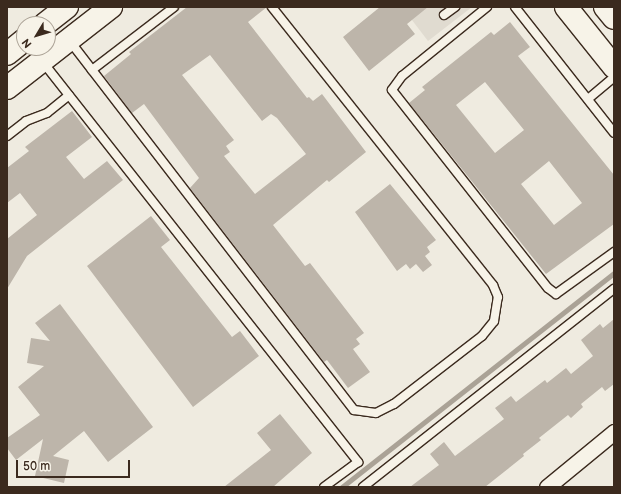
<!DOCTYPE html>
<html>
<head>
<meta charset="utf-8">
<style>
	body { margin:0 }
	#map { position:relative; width:621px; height:494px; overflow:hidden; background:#efebe0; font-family:"Balsamiq Sans",sans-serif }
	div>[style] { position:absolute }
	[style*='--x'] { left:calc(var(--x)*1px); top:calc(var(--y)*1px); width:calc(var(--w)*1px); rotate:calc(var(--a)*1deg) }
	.built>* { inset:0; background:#e0dbd0 }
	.stream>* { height:4.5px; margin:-2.25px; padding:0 2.25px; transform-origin:2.25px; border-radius:2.25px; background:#aaa296 }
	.building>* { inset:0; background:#bdb5aa }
	.roads { filter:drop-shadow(1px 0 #3b2a1e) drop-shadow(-1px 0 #3b2a1e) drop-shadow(0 1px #3b2a1e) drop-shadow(0 -1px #3b2a1e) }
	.lane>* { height:8px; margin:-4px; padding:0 4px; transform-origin:4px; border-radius:4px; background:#f7f3e8 }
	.street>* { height:15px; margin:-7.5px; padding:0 7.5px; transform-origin:7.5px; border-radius:7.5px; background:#f7f3e8 }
	.secondary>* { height:22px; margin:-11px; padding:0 11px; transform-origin:11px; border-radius:11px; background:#f7f3e8 }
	span { translate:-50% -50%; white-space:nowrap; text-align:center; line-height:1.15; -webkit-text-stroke:4px #f7f3e8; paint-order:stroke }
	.frame { position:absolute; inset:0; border:8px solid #3b2a1e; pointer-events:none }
	.north { position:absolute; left:16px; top:16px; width:40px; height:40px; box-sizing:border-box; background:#f7f3e8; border:1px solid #aca397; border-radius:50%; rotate:232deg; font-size:11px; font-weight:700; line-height:16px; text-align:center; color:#3b2a1e }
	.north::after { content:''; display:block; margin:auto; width:14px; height:18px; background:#3b2a1e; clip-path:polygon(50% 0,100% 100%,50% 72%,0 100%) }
	.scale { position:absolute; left:16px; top:460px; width:114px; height:18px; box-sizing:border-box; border:2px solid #3b2a1e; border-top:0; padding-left:5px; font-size:12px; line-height:14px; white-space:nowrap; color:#3b2a1e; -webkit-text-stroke:3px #f7f3e8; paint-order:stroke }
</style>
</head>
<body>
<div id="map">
	<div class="built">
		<div style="clip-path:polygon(402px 7px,472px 7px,428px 41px)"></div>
	</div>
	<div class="stream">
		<div style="--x:342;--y:487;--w:346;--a:-38.2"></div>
	</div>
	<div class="building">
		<div style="clip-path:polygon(evenodd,187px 7px,267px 7px,248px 22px,307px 98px,309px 97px,313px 101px,322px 94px,366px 152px,329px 182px,327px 180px,273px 225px,305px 266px,310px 263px,364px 333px,356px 339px,360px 344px,353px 349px,370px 372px,348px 388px,327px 360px,324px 362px,190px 188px,199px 178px,144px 104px,132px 113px,104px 76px,131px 54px,129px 52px,187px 7px,210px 55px,262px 121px,271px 114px,277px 118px,306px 154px,255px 194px,224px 156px,230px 152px,226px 146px,234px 140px,182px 75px,210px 55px)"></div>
		<div style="clip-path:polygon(380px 7px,428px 7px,407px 24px,415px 34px,369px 71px,343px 37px)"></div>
		<div style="clip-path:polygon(evenodd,510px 22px,530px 47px,518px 56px,614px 175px,614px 224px,546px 274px,409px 103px,425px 90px,422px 87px,491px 32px,494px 35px,510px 22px,485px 82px,524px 130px,495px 153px,456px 105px,485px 82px,510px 22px,549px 161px,582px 203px,554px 225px,521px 184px,549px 161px)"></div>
		<div style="clip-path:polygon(72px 111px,92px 137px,66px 157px,84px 179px,107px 161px,123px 180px,27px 256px,7px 289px,7px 239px,37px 215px,20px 193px,7px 203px,7px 168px,29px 151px,25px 147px)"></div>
		<div style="clip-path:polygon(390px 184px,436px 240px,427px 247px,430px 252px,425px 256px,432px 265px,423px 272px,416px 264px,410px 269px,406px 264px,397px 271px,355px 212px)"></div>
		<div style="clip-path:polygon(151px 216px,170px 240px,161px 247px,232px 337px,240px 331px,259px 356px,193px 407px,87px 266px)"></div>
		<div style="clip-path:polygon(60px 304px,153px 427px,108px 462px,84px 431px,53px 456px,69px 460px,64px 483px,35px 476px,43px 439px,16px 460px,7px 448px,7px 438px,40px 415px,18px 387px,44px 366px,27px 363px,31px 338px,50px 341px,35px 323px)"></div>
		<div style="clip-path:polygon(614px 319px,614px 384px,605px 391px,602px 387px,581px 404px,583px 407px,571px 418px,568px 415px,539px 438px,541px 440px,523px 454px,524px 456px,485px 487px,410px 487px,439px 465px,430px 454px,444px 442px,455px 456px,504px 419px,495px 408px,511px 396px,516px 402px,545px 380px,547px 383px,566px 368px,571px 374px,593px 356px,581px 340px,600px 324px,603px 328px)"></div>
		<div style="clip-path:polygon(280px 414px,312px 453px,273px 487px,224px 487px,271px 450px,257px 433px)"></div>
	</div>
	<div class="roads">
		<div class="lane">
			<div style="--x:487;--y:7;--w:109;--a:140.9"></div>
			<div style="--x:402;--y:76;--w:17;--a:126"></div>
			<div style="--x:392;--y:90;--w:252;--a:51.8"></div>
			<div style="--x:548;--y:288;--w:10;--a:37"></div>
			<div style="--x:556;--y:294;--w:72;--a:-35.9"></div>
			<div style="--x:515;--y:7;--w:160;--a:51.8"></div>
			<div style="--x:444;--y:15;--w:14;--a:-36"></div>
			<div style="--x:69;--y:40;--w:467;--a:52.4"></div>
			<div style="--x:354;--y:410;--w:22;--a:8"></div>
			<div style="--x:376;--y:413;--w:20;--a:-27"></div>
			<div style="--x:394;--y:404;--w:111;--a:-37.7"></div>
			<div style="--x:482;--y:336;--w:19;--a:-51"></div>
			<div style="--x:494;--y:321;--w:24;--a:-81"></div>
			<div style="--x:498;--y:297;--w:13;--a:-113"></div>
			<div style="--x:493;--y:285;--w:355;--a:-128.5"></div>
			<div style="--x:42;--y:61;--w:511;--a:51.76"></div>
			<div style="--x:358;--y:462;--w:42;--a:143.7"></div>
			<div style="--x:92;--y:70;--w:103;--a:-37.5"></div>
			<div style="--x:588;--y:99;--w:34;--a:-40"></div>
			<div style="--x:7;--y:136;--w:24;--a:-38"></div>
			<div style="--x:26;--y:121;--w:22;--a:-21"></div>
			<div style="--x:47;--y:113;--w:28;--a:-39"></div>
			<div style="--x:363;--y:487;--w:320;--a:-38.3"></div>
		</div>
		<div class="street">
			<div style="--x:547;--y:487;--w:87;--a:-39.4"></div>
		</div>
		<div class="secondary">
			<div style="--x:566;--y:7;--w:77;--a:51.3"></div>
			<div style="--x:605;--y:7;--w:14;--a:51"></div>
			<div style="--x:45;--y:24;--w:28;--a:-38"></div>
			<div style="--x:7;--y:54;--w:22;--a:-39"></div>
			<div style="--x:7;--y:88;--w:132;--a:-37.9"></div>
		</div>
	</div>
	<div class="frame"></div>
	<div class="north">N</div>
	<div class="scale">50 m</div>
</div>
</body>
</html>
